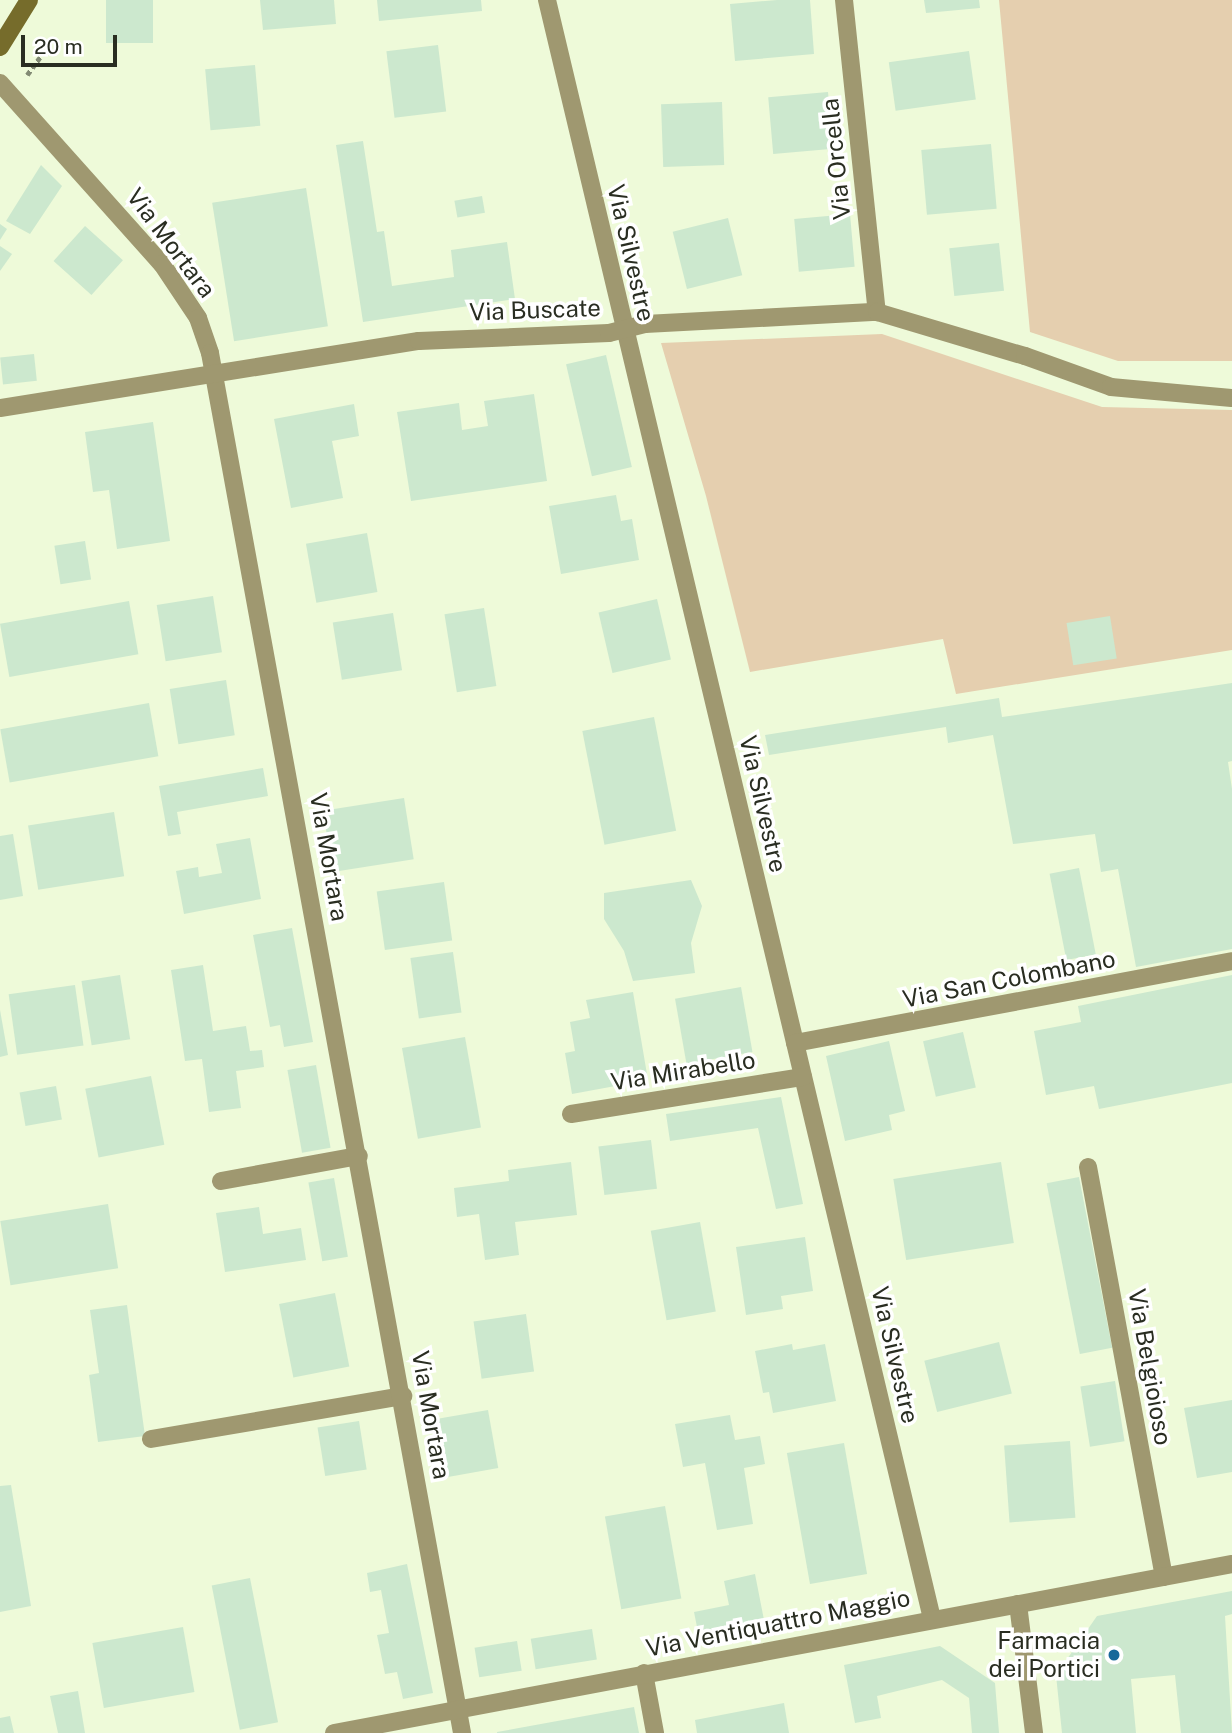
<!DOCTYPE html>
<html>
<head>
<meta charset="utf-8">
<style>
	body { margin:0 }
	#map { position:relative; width:1232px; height:1733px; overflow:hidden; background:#eefad9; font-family:"Public Sans",sans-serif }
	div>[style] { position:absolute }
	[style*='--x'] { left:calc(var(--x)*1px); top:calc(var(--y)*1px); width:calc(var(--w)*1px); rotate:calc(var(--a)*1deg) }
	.green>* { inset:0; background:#e5cfaf }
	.building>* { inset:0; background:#cce8ce; transform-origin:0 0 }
	.path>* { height:4.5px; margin-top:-2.25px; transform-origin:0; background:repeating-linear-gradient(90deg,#828a74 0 5px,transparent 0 8.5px) }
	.lane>* { height:18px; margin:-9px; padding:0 9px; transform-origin:9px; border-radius:9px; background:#9f9870 }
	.street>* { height:18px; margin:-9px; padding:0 9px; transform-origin:9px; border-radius:9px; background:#9f9870 }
	.secondary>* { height:18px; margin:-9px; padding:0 9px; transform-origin:9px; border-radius:9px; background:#766c2b }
	.dots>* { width:19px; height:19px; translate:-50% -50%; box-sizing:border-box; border:4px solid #fff; border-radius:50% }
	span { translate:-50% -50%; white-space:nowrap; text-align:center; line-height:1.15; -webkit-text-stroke:7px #fff; paint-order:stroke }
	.street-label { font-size:24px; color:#292d21 }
	.poi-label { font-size:24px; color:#292d21 }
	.right { translate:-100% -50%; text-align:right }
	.scale { position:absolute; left:21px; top:35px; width:96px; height:32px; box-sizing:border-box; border:4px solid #292d21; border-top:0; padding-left:9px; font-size:21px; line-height:24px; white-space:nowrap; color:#292d21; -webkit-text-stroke:5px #fff; paint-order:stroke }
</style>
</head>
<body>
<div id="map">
	<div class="green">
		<div style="clip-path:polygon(999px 0,1232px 0,1232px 361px,1118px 361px,1030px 332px)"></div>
		<div style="clip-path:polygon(882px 334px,1102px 407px,1232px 410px,1232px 650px,956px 694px,943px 639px,750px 672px,706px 496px,661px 343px)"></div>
	</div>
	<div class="building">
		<div style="left:106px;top:0;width:47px;height:43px"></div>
		<div style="clip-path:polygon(260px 0,334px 0,336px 24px,263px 30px)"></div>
		<div style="clip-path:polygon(377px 0,481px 0,482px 11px,379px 21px)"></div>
		<div style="clip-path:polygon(777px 0,810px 0,814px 54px,735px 61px,730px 4px)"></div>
		<div style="clip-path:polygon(924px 0,979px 0,980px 8px,926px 13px)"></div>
		<div style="left:438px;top:45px;width:67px;height:52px;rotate:83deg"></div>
		<div style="left:969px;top:51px;width:49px;height:81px;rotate:82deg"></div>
		<div style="left:255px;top:65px;width:61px;height:50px;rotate:85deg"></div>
		<div style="left:828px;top:92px;width:57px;height:60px;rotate:85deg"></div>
		<div style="left:722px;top:102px;width:63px;height:61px;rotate:88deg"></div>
		<div style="clip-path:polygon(363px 141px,377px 232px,384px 231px,392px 286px,454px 277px,451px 250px,507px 242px,515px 299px,363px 322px,336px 145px)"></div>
		<div style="left:991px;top:144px;width:65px;height:70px;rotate:85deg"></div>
		<div style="clip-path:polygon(41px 165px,62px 186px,30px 234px,6px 221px)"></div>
		<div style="left:306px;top:188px;width:140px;height:95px;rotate:81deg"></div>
		<div style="left:482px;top:196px;width:17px;height:28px;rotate:80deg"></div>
		<div style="left:850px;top:214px;width:53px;height:56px;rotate:85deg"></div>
		<div style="left:728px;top:218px;width:59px;height:57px;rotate:76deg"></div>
		<div style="clip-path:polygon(0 224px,7px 229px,0 240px)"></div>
		<div style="left:85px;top:226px;width:51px;height:47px;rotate:42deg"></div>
		<div style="left:999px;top:243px;width:48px;height:50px;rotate:84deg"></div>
		<div style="clip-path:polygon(0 246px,12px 254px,0 271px)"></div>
		<div style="left:34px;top:354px;width:27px;height:34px;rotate:84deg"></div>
		<div style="left:606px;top:355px;width:115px;height:41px;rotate:77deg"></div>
		<div style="clip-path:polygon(534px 394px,547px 481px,411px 501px,397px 412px,459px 403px,462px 430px,488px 426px,484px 401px)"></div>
		<div style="clip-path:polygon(354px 404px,359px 436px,332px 441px,343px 498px,291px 508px,274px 419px)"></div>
		<div style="clip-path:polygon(153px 422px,170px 541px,117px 549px,109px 490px,93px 492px,85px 432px)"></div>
		<div style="clip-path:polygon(616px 495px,621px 521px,632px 519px,639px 560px,561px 574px,549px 506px)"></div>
		<div style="left:367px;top:533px;width:60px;height:62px;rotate:80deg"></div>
		<div style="left:85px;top:541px;width:39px;height:31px;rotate:81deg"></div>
		<div style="left:213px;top:596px;width:57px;height:57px;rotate:81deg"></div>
		<div style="left:657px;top:599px;width:62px;height:60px;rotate:77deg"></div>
		<div style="left:129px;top:601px;width:54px;height:131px;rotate:80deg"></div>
		<div style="left:484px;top:608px;width:79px;height:40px;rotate:81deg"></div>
		<div style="left:393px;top:613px;width:58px;height:61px;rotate:81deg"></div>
		<div style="left:1110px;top:616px;width:43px;height:44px;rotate:81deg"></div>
		<div style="left:226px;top:680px;width:56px;height:57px;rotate:81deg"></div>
		<div style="clip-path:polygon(1232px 683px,1232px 761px,1228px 762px,1232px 789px,1232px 949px,1136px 967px,1118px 869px,1101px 872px,1095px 834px,1013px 844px,993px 735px,948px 743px,946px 727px,769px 755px,765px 735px,999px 698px,1002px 717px)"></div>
		<div style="left:149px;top:703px;width:54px;height:151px;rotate:80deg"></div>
		<div style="left:654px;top:717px;width:116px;height:73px;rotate:79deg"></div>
		<div style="clip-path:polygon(263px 768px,268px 796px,177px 812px,181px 834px,168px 836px,159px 786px)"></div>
		<div style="left:404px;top:798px;width:62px;height:82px;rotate:81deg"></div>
		<div style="left:114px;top:812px;width:65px;height:87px;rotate:81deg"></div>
		<div style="clip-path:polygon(13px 834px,23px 896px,0 900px,0 836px)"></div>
		<div style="clip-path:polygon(250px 838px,261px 899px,184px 914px,176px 871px,198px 867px,199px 877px,222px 873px,216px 844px)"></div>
		<div style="left:1079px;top:868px;width:88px;height:30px;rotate:79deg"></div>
		<div style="clip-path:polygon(691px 880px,702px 906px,691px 943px,695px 973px,633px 981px,624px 951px,604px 919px,604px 893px)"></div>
		<div style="left:444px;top:882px;width:59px;height:68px;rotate:82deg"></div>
		<div style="clip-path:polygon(292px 928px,313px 1042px,284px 1047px,280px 1025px,270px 1027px,253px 935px)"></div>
		<div style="left:453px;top:952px;width:61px;height:43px;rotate:82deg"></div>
		<div style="clip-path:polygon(203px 965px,213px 1031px,246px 1026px,250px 1051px,262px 1050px,264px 1067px,236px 1071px,241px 1108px,209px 1112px,202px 1059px,185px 1061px,171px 970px)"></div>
		<div style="left:120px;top:975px;width:65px;height:39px;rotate:81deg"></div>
		<div style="clip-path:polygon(1232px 975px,1232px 1083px,1099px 1109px,1094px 1086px,1046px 1095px,1034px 1031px,1081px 1022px,1078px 1006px)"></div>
		<div style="left:75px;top:985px;width:61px;height:67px;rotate:82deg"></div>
		<div style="left:741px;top:987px;width:66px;height:67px;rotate:80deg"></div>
		<div style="clip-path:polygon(633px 992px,648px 1080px,572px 1094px,565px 1053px,575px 1051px,570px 1022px,590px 1018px,586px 1000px)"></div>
		<div style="clip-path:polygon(0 1010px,8px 1055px,0 1057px)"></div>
		<div style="left:963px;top:1032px;width:57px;height:41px;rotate:77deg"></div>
		<div style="left:465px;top:1037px;width:92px;height:64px;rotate:80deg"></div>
		<div style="clip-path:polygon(889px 1041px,905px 1111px,889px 1115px,892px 1130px,845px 1141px,826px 1056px)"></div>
		<div style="left:316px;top:1065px;width:84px;height:29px;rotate:80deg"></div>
		<div style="left:151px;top:1076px;width:70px;height:67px;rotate:79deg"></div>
		<div style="left:56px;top:1086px;width:34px;height:37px;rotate:80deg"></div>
		<div style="clip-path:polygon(781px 1097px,803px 1204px,776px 1209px,758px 1128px,670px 1141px,666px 1114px)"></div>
		<div style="left:651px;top:1140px;width:49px;height:53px;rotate:83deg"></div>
		<div style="clip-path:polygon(571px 1162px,577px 1215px,515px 1222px,519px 1255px,485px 1260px,479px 1214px,457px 1217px,454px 1188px,509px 1181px,508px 1170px)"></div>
		<div style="left:1001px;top:1162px;width:82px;height:109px;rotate:81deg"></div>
		<div style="left:1079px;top:1177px;width:174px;height:33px;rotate:79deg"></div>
		<div style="left:334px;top:1178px;width:80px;height:26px;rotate:80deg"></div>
		<div style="left:108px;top:1204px;width:65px;height:109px;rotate:81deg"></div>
		<div style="clip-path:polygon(259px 1207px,263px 1234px,301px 1228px,306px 1260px,225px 1272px,216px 1213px)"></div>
		<div style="left:700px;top:1222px;width:91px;height:50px;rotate:80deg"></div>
		<div style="clip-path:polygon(805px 1237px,813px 1291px,781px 1296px,783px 1309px,746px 1315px,736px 1247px)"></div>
		<div style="left:335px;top:1293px;width:75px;height:57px;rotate:79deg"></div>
		<div style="clip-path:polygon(127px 1305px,145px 1436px,98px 1442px,89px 1375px,99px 1373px,90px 1310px)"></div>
		<div style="left:526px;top:1314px;width:58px;height:53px;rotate:82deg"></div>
		<div style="left:999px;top:1342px;width:53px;height:77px;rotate:76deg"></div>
		<div style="clip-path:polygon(792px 1344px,793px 1350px,825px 1344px,836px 1401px,773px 1413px,769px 1392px,763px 1393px,755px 1351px)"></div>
		<div style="left:1115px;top:1381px;width:61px;height:35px;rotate:81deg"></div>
		<div style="clip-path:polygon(1232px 1400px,1232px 1472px,1197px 1478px,1184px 1408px)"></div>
		<div style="left:488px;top:1410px;width:59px;height:51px;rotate:80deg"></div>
		<div style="clip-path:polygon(730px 1415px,735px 1440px,760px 1436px,765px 1464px,744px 1468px,753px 1524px,717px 1530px,705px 1463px,683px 1467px,675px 1424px)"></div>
		<div style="left:359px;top:1421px;width:49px;height:42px;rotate:81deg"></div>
		<div style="left:1070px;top:1441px;width:77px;height:66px;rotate:86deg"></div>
		<div style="left:844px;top:1443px;width:133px;height:58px;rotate:80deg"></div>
		<div style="clip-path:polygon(11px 1485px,31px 1606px,0 1612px,0 1486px)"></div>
		<div style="left:665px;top:1506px;width:94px;height:61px;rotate:80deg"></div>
		<div style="clip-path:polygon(407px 1564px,433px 1693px,403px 1699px,397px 1672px,385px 1674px,377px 1635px,389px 1633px,381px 1590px,370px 1592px,367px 1573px)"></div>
		<div style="clip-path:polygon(755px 1574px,764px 1620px,755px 1632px,700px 1642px,694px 1612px,729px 1605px,724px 1581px)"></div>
		<div style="left:250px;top:1578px;width:147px;height:39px;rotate:79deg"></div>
		<div style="clip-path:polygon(1232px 1591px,1232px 1614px,1225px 1616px,1232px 1733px,1181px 1733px,1175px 1675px,1131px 1679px,1136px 1733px,1062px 1733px,1056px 1675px,1097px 1616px)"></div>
		<div style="left:183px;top:1627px;width:66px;height:92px;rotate:80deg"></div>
		<div style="left:592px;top:1629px;width:31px;height:62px;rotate:81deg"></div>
		<div style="left:517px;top:1641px;width:30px;height:43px;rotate:81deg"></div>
		<div style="clip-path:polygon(940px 1646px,995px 1683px,999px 1733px,972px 1733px,969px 1698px,942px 1680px,877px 1696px,881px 1718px,855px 1723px,844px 1665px)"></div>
		<div style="clip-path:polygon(78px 1691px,85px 1733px,58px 1733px,50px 1696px)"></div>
		<div style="clip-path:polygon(784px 1703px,789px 1733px,697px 1733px,695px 1720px)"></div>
		<div style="clip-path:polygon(634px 1707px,639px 1733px,497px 1733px,497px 1732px)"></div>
		<div style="clip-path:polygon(10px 1716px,14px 1733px,0 1733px,0 1718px)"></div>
	</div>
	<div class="path">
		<div style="--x:27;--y:75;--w:34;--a:-54"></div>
	</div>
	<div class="lane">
		<div style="--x:221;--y:1181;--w:140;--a:-10.3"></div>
		<div style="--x:151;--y:1439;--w:256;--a:-9.7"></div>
	</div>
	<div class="street">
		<div style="--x:547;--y:0;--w:1664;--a:76.62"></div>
		<div style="--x:844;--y:0;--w:314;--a:84"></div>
		<div style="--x:0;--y:83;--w:243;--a:48.2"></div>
		<div style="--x:162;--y:264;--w:65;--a:56.3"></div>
		<div style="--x:198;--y:318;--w:37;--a:71"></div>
		<div style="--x:210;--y:353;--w:1403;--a:79.65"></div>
		<div style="--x:0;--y:408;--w:424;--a:-9.1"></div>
		<div style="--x:419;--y:341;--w:190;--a:-2.4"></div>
		<div style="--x:609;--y:333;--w:37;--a:-14"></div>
		<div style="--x:645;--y:324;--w:232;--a:-3"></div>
		<div style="--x:877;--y:312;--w:154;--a:16.6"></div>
		<div style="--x:1025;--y:356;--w:91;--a:19.8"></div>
		<div style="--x:1111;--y:387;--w:121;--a:5.2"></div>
		<div style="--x:795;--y:1043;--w:445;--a:-10.6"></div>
		<div style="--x:571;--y:1114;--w:235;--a:-9.1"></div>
		<div style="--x:1088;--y:1167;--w:417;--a:79.5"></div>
		<div style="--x:1018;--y:1604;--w:130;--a:82.9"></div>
		<div style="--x:644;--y:1673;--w:61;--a:79.6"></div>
		<div style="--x:334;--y:1733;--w:914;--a:-10.66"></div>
	</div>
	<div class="secondary">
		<div style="--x:0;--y:47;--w:55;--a:-58.3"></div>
	</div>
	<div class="dots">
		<div style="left:1114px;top:1655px;background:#18699a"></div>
	</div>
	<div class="street-label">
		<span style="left:836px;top:159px;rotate:-96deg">Via Orcella</span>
		<span style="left:171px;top:243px;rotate:53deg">Via Mortara</span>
		<span style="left:631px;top:253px;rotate:77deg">Via Silvestre</span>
		<span style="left:535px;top:310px;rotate:-2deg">Via Buscate</span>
		<span style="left:763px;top:804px;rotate:77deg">Via Silvestre</span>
		<span style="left:329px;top:857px;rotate:80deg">Via Mortara</span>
		<span style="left:1009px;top:979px;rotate:-11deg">Via San Colombano</span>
		<span style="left:683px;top:1071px;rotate:-9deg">Via Mirabello</span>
		<span style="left:895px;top:1355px;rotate:77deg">Via Silvestre</span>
		<span style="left:1150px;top:1367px;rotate:80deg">Via Belgioioso</span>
		<span style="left:431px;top:1415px;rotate:80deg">Via Mortara</span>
		<span style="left:778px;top:1623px;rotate:-11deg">Via Ventiquattro Maggio</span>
	</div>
	<div class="poi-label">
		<span class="right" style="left:1100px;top:1655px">Farmacia<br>dei Portici</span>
	</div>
	<div class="scale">20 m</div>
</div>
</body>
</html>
